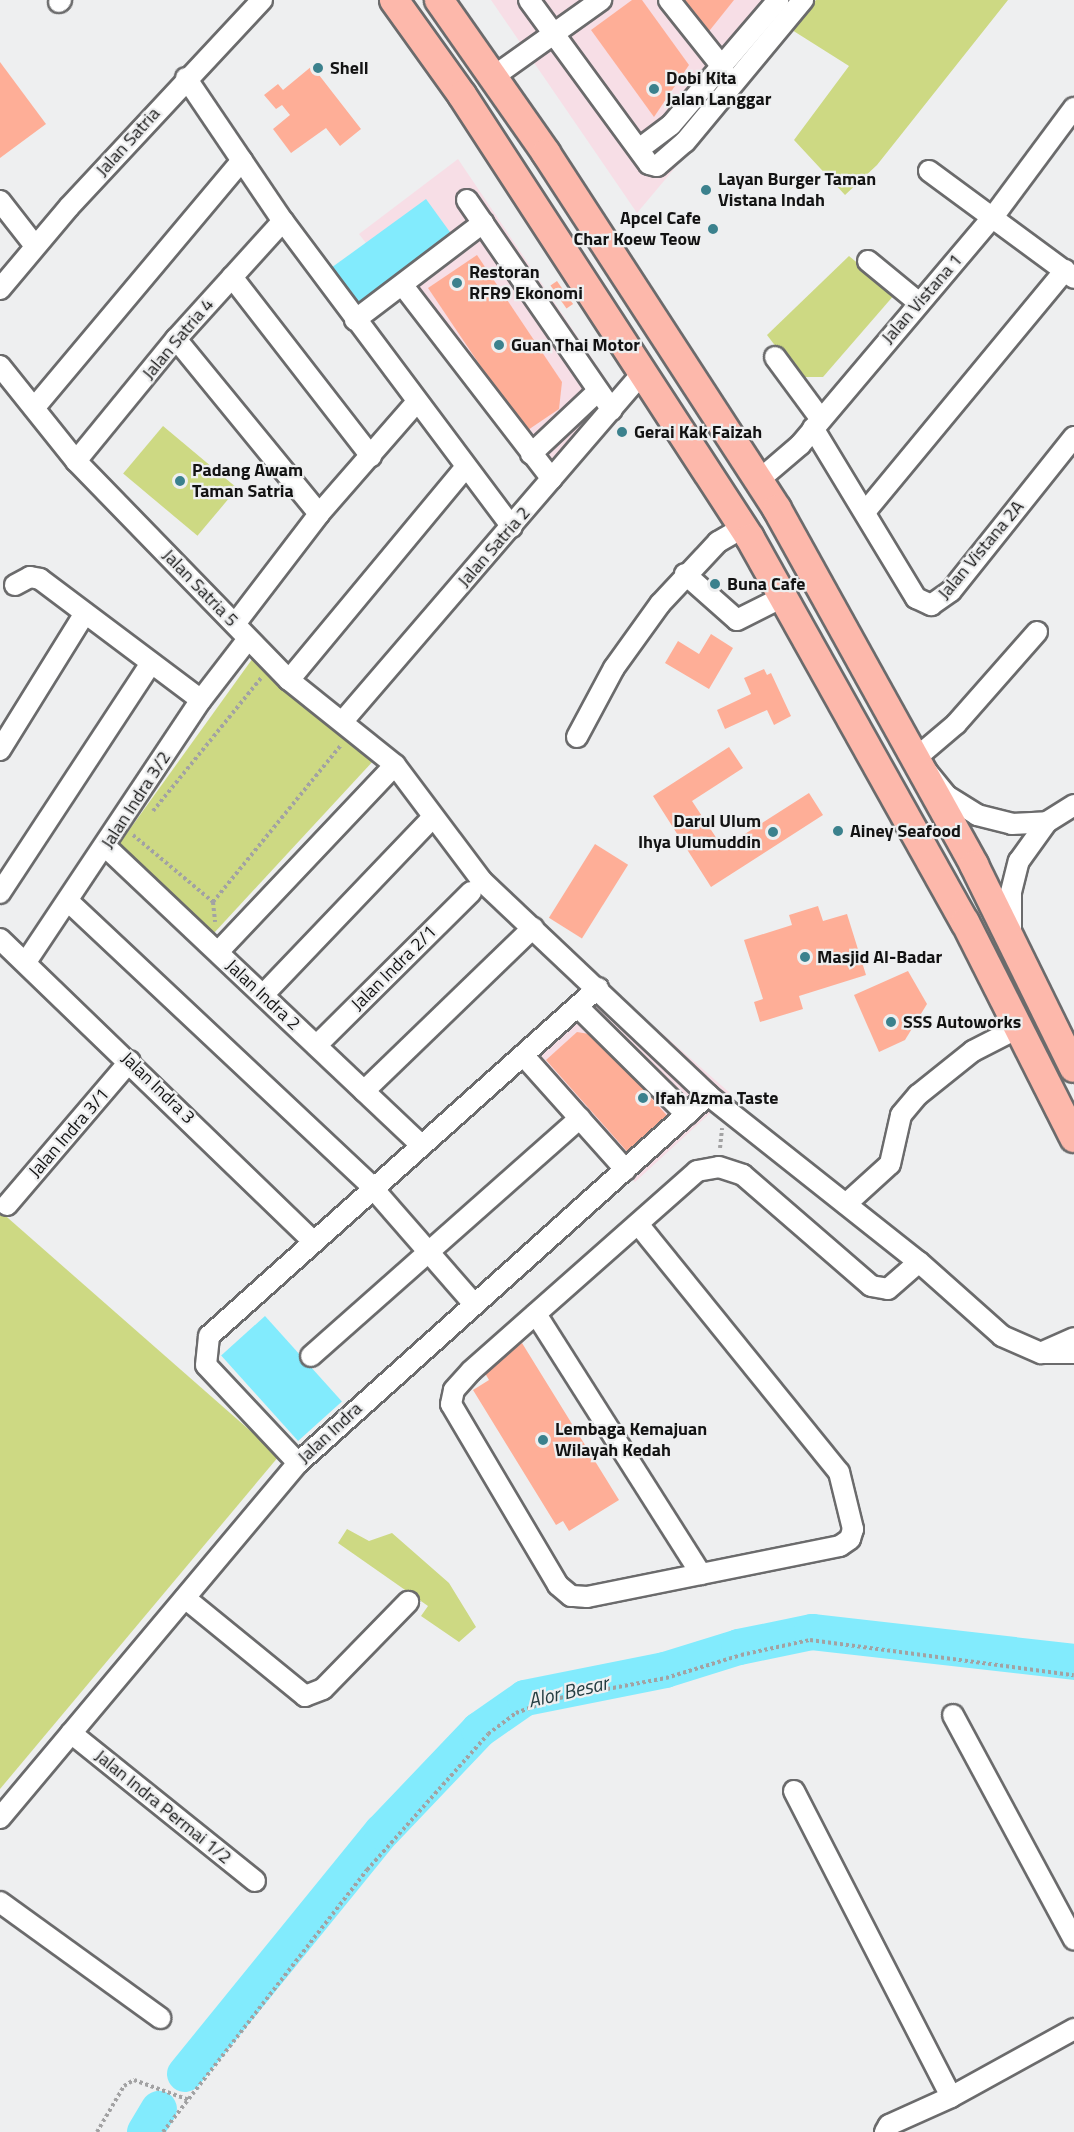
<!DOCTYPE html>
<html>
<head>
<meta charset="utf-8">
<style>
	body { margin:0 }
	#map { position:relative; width:1074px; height:2132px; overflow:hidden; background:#eeeff0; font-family:"Titillium Web",sans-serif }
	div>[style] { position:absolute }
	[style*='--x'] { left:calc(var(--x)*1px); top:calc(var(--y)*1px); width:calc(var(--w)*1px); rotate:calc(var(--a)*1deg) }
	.commercial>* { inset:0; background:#f7dee6 }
	.green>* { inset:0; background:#cdd983; transform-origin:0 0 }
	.water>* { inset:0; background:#82ebfd; transform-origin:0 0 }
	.river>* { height:36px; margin:-18px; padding:0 18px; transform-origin:18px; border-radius:18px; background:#82ebfd }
	.building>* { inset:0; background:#feae97; transform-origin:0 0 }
	.path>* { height:4px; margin-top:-2px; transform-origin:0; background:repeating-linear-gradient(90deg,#a2a2a3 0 3px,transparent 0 6px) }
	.roads { filter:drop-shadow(2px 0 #6b6b6c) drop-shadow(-2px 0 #6b6b6c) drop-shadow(0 2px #6b6b6c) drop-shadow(0 -2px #6b6b6c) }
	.minor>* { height:20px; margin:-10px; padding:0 10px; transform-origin:10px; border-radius:10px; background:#fff }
	.highway>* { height:28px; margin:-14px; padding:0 14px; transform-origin:14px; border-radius:14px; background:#fdb8ab }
	.dots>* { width:16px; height:16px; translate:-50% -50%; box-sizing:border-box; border:3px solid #eeeff0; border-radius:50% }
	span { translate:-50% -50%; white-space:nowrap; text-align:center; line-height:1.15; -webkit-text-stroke:4.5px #eeeff0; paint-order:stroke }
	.poi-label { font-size:18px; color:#131313; font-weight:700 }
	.left { translate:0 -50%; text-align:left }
	.right { translate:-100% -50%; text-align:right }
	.street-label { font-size:18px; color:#131313 }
	.water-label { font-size:20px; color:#243d41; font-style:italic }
</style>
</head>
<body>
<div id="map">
	<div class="commercial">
		<div style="clip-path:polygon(491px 0,816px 0,637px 213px)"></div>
		<div style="clip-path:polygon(458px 159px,620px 400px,552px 484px,359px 234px)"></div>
		<div style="clip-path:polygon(597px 976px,731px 1094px,635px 1182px,517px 1044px)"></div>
	</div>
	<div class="green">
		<div style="clip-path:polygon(816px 0,1008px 0,877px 165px,845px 195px,794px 140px,849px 66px,792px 30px)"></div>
		<div style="clip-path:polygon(849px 256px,895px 294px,823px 377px,799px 377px,767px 335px)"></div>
		<div style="left:163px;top:426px;width:97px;height:62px;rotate:40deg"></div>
		<div style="clip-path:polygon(258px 651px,375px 759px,214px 933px,117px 847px)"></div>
		<div style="clip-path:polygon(0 1211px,279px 1456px,0 1789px)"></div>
		<div style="clip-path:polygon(347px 1529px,369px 1541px,392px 1533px,449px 1583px,476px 1627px,459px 1642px,421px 1616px,428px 1606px,338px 1543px)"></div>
	</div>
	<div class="water">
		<div style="left:426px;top:199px;width:49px;height:118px;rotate:54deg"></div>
		<div style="left:265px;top:1316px;width:115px;height:59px;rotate:48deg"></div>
	</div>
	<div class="river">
		<div style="--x:185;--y:2074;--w:312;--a:-50.9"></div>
		<div style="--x:382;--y:1832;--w:141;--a:-46.4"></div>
		<div style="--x:479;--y:1730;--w:56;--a:-34.8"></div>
		<div style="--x:525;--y:1698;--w:143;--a:-11.3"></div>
		<div style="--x:665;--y:1670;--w:77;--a:-17.3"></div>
		<div style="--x:739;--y:1647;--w:75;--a:-11.6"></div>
		<div style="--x:812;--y:1632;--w:264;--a:6.5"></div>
		<div style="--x:145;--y:2132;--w:27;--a:-59"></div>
	</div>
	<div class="building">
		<div style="clip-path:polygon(632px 0,642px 0,689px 65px,654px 117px,591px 30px)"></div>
		<div style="clip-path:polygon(673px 0,734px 0,702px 40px)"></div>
		<div style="clip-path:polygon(0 62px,46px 124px,0 158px)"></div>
		<div style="clip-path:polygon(312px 66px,361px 129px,340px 146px,326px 128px,291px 153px,273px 129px,290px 115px,282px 105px,276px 109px,264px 95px,278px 84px,283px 90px)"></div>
		<div style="clip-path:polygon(477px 255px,562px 382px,559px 409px,525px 432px,428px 288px)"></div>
		<div style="left:557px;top:281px;width:28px;height:8px;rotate:55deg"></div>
		<div style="clip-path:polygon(711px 634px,733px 648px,709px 689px,665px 663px,678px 641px,699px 654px)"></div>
		<div style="clip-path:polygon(764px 669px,767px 675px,771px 673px,791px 716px,774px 725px,767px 710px,725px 729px,717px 710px,751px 694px,744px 678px)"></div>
		<div style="clip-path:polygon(729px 747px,743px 768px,692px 801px,723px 848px,809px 793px,823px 815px,711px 887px,653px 796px)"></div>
		<div style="left:595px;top:844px;width:39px;height:87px;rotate:32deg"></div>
		<div style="clip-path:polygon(818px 906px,823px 921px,847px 914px,866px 975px,799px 996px,803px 1009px,760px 1022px,754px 1002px,763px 999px,744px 940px,792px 925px,789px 915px)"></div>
		<div style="clip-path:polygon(908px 971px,927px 1004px,905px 1040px,879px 1052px,854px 995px)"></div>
		<div style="clip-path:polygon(577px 1032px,595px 1035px,670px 1119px,632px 1157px,546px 1060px)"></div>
		<div style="clip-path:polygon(522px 1343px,619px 1500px,569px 1531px,563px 1521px,556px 1525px,473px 1390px,489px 1380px,482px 1368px)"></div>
	</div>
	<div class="path">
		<div style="--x:153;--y:811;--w:173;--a:-50.9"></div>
		<div style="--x:133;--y:835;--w:104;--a:39.9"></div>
		<div style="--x:213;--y:902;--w:203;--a:-50.8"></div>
		<div style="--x:213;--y:902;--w:20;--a:84"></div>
		<div style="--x:720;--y:1148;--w:20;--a:-84"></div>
		<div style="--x:97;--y:2132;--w:53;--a:-59.6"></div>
		<div style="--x:124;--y:2086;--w:12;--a:-31"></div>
		<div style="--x:134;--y:2080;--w:59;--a:20"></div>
		<div style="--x:163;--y:2132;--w:332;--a:-52.1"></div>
		<div style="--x:367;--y:1870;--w:182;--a:-48.3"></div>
		<div style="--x:488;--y:1734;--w:35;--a:-37"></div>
		<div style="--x:516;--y:1713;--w:40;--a:-20.2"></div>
		<div style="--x:554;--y:1699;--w:114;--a:-10.6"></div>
		<div style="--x:666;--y:1678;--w:78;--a:-17"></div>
		<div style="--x:741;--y:1655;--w:71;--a:-12.3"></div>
		<div style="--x:810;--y:1640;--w:266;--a:7.6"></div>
	</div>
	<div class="roads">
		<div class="minor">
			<div style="--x:529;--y:0;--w:203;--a:53.8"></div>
			<div style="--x:649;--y:164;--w:8;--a:14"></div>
			<div style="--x:657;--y:166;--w:37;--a:-41"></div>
			<div style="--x:685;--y:142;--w:185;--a:-50.3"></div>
			<div style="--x:669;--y:0;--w:87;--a:51.5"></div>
			<div style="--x:59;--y:2;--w:3;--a:-45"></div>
			<div style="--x:493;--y:77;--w:133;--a:-35.5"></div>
			<div style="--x:186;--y:78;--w:173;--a:55.9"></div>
			<div style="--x:283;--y:221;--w:382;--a:53.2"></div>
			<div style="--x:639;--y:149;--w:40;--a:-37"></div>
			<div style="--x:671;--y:125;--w:165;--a:-49.4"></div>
			<div style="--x:929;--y:171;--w:180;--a:36.4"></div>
			<div style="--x:467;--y:200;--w:255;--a:55.4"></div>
			<div style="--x:0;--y:201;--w:57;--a:52.1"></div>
			<div style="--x:868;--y:261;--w:65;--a:39.4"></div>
			<div style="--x:232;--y:277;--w:227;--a:52.2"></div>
			<div style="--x:404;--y:287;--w:242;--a:52.4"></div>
			<div style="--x:0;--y:289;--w:107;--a:-49.9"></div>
			<div style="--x:69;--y:207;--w:283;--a:-47"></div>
			<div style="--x:355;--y:320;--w:161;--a:-37.2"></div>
			<div style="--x:176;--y:339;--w:226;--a:50.7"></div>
			<div style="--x:775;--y:357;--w:76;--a:53.6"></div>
			<div style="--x:0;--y:366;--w:122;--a:51.3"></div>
			<div style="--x:76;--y:461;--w:305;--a:45.8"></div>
			<div style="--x:289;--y:680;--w:136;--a:38.7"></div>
			<div style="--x:395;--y:765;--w:145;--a:53.1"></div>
			<div style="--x:482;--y:881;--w:311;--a:43.4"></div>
			<div style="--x:708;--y:1095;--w:269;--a:38.4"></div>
			<div style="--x:919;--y:1262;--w:111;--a:41.7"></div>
			<div style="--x:1002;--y:1336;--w:43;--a:23.6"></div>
			<div style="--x:1041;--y:1353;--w:33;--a:0"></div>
			<div style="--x:35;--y:407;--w:322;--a:-50"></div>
			<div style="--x:813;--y:428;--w:199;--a:58.8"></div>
			<div style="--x:916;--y:598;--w:17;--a:25"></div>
			<div style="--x:931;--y:605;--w:24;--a:-35"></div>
			<div style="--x:951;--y:591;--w:197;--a:-51.4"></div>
			<div style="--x:531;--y:454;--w:92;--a:-43.2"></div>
			<div style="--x:76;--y:461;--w:158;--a:-50.7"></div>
			<div style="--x:176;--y:339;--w:159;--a:-47.8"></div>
			<div style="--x:759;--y:480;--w:54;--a:-40.5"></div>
			<div style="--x:800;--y:445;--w:299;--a:-49.8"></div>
			<div style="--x:993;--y:217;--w:136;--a:-53.4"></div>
			<div style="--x:865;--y:512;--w:314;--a:-50.4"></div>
			<div style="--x:685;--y:574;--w:69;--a:41.5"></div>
			<div style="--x:737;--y:620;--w:51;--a:-26.6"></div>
			<div style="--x:15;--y:585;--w:17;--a:-28"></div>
			<div style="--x:30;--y:577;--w:10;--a:11"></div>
			<div style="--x:40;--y:579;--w:201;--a:36.9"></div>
			<div style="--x:235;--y:624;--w:138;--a:-52.6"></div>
			<div style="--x:319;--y:514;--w:147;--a:-48.9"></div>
			<div style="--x:1037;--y:632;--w:123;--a:131.4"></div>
			<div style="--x:956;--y:724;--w:52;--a:139.6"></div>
			<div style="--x:916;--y:758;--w:49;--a:50.8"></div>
			<div style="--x:947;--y:796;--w:36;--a:32"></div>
			<div style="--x:977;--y:815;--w:36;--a:14"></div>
			<div style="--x:1012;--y:824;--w:35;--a:-3"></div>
			<div style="--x:289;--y:680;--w:276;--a:-50.3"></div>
			<div style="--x:343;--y:721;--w:460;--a:-49.3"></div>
			<div style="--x:577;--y:737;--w:78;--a:-61.8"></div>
			<div style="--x:614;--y:668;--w:79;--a:-54.3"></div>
			<div style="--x:660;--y:604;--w:85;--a:-46.9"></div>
			<div style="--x:718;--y:542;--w:30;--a:-30"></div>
			<div style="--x:0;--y:750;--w:161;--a:-58.2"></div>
			<div style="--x:106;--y:847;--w:432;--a:43.4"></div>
			<div style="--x:0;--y:893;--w:275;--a:-56.7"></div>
			<div style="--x:68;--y:901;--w:416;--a:43.2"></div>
			<div style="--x:371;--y:1186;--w:157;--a:48.9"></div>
			<div style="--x:1011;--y:930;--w:38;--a:-90"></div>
			<div style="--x:1011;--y:892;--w:32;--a:-76"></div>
			<div style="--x:1019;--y:861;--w:48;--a:-54.3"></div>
			<div style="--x:1047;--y:822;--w:32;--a:-32"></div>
			<div style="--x:0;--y:939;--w:435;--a:44"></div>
			<div style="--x:218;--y:952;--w:257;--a:-46.6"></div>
			<div style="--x:26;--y:962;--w:315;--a:-56.3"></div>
			<div style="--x:201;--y:700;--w:77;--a:-52.4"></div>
			<div style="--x:263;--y:995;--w:246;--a:-46.3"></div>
			<div style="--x:578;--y:1007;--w:153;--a:44.7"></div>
			<div style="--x:317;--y:1045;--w:217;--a:-44.8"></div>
			<div style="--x:523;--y:1055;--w:154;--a:48.2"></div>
			<div style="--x:364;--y:1091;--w:235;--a:-44"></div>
			<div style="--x:846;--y:1204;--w:59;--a:-42.3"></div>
			<div style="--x:890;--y:1164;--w:50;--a:-77.3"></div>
			<div style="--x:901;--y:1115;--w:26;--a:-50"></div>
			<div style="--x:918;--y:1095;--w:70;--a:-38.7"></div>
			<div style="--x:973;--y:1051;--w:51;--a:-27.1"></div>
			<div style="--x:7;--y:1205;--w:189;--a:-49.5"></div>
			<div style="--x:638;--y:1224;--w:319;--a:51"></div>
			<div style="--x:839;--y:1472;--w:59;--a:76.2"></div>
			<div style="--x:853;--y:1529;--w:10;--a:107"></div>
			<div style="--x:850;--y:1539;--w:12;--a:145"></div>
			<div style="--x:840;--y:1546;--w:258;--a:168.6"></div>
			<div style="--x:587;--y:1597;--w:16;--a:-176"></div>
			<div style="--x:571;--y:1596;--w:17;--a:-140"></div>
			<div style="--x:558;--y:1585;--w:210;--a:-120.6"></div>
			<div style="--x:451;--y:1404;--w:14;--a:-78"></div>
			<div style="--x:454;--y:1390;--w:25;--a:-48"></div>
			<div style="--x:471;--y:1371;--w:302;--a:-41.5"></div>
			<div style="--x:697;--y:1171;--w:22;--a:-10"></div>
			<div style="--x:719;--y:1167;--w:25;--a:18"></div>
			<div style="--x:743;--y:1175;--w:169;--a:40.9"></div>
			<div style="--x:871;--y:1286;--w:17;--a:10"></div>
			<div style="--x:888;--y:1289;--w:41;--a:-41.1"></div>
			<div style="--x:536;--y:1314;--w:308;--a:57.6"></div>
			<div style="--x:1043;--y:1352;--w:34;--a:-24"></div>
			<div style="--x:311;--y:1356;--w:359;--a:-41.5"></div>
			<div style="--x:298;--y:1463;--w:134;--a:-133.2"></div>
			<div style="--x:206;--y:1365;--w:29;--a:-84"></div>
			<div style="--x:209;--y:1336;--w:522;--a:-41.82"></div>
			<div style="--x:185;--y:1598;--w:155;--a:39.2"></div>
			<div style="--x:305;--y:1696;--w:19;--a:-21"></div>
			<div style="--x:323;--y:1689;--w:122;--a:-45.7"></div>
			<div style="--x:953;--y:1715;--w:255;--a:61.7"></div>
			<div style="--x:71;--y:1733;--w:236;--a:38.8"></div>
			<div style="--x:794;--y:1791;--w:344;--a:62.8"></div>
			<div style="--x:0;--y:1818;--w:463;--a:-50"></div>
			<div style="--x:298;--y:1463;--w:551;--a:-41.91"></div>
			<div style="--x:0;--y:1902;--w:198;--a:35.9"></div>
			<div style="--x:885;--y:2132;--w:8;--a:-60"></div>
			<div style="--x:889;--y:2125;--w:68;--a:-24.3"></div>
			<div style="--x:951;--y:2097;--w:141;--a:-28.9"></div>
		</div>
		<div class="highway">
			<div style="--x:394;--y:0;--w:117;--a:54.4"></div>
			<div style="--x:462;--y:95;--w:528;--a:56.97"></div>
			<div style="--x:750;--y:538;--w:440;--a:60.8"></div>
			<div style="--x:965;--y:922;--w:242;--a:63.2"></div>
			<div style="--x:439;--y:0;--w:187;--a:55"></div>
			<div style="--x:546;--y:153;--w:424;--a:57"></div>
			<div style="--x:777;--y:509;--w:407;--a:61"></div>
			<div style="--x:974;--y:865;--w:226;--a:63.8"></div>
		</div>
	</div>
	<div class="dots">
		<div style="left:318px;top:68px;background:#3b818d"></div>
		<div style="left:654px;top:89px;background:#3b818d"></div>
		<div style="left:706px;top:190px;background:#3b818d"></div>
		<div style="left:713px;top:229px;background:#3b818d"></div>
		<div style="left:457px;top:283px;background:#3b818d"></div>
		<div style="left:499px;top:345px;background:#3b818d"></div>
		<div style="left:622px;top:432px;background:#3b818d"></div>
		<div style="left:180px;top:481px;background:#3b818d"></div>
		<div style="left:715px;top:584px;background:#3b818d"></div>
		<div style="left:838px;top:831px;background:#3b818d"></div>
		<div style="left:773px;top:832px;background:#3b818d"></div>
		<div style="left:805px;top:957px;background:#3b818d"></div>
		<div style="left:891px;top:1022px;background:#3b818d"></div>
		<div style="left:643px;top:1098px;background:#3b818d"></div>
		<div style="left:543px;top:1440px;background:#3b818d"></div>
	</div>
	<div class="poi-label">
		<span class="left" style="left:330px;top:68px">Shell</span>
		<span class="left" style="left:666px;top:89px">Dobi Kita<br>Jalan Langgar</span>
		<span class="left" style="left:718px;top:190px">Layan Burger Taman<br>Vistana Indah</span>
		<span class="right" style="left:701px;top:229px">Apcel Cafe<br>Char Koew Teow</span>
		<span class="left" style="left:469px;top:283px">Restoran<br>RFR9 Ekonomi</span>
		<span class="left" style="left:511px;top:345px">Guan Thai Motor</span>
		<span class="left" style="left:634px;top:432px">Gerai Kak Faizah</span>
		<span class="left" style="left:192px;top:481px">Padang Awam<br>Taman Satria</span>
		<span class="left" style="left:727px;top:584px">Buna Cafe</span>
		<span class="right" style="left:761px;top:832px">Darul Ulum<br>Ihya Ulumuddin</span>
		<span class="left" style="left:850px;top:831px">Ainey Seafood</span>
		<span class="left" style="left:817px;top:957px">Masjid Al-Badar</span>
		<span class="left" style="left:903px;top:1022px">SSS Autoworks</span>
		<span class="left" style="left:655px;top:1098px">Ifah Azma Taste</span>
		<span class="left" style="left:555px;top:1440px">Lembaga Kemajuan<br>Wilayah Kedah</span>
	</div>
	<div class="street-label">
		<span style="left:128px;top:142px;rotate:-48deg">Jalan Satria</span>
		<span style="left:922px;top:299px;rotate:-49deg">Jalan Vistana 1</span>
		<span style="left:178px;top:339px;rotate:-50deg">Jalan Satria 4</span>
		<span style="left:494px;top:547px;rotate:-49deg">Jalan Satria 2</span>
		<span style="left:981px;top:550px;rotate:-50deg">Jalan Vistana 2A</span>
		<span style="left:200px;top:588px;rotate:46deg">Jalan Satria 5</span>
		<span style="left:136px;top:800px;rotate:-57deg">Jalan Indra 3/2</span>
		<span style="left:394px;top:968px;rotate:-45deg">Jalan Indra 2/1</span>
		<span style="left:263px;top:995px;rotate:43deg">Jalan Indra 2</span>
		<span style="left:158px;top:1088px;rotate:44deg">Jalan Indra 3</span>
		<span style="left:69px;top:1133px;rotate:-49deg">Jalan Indra 3/1</span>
		<span style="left:330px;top:1433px;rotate:-43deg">Jalan Indra</span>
		<span style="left:163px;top:1807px;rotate:39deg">Jalan Indra Permai 1/2</span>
	</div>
	<div class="water-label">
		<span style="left:568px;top:1691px;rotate:-13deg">Alor Besar</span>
	</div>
</div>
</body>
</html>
